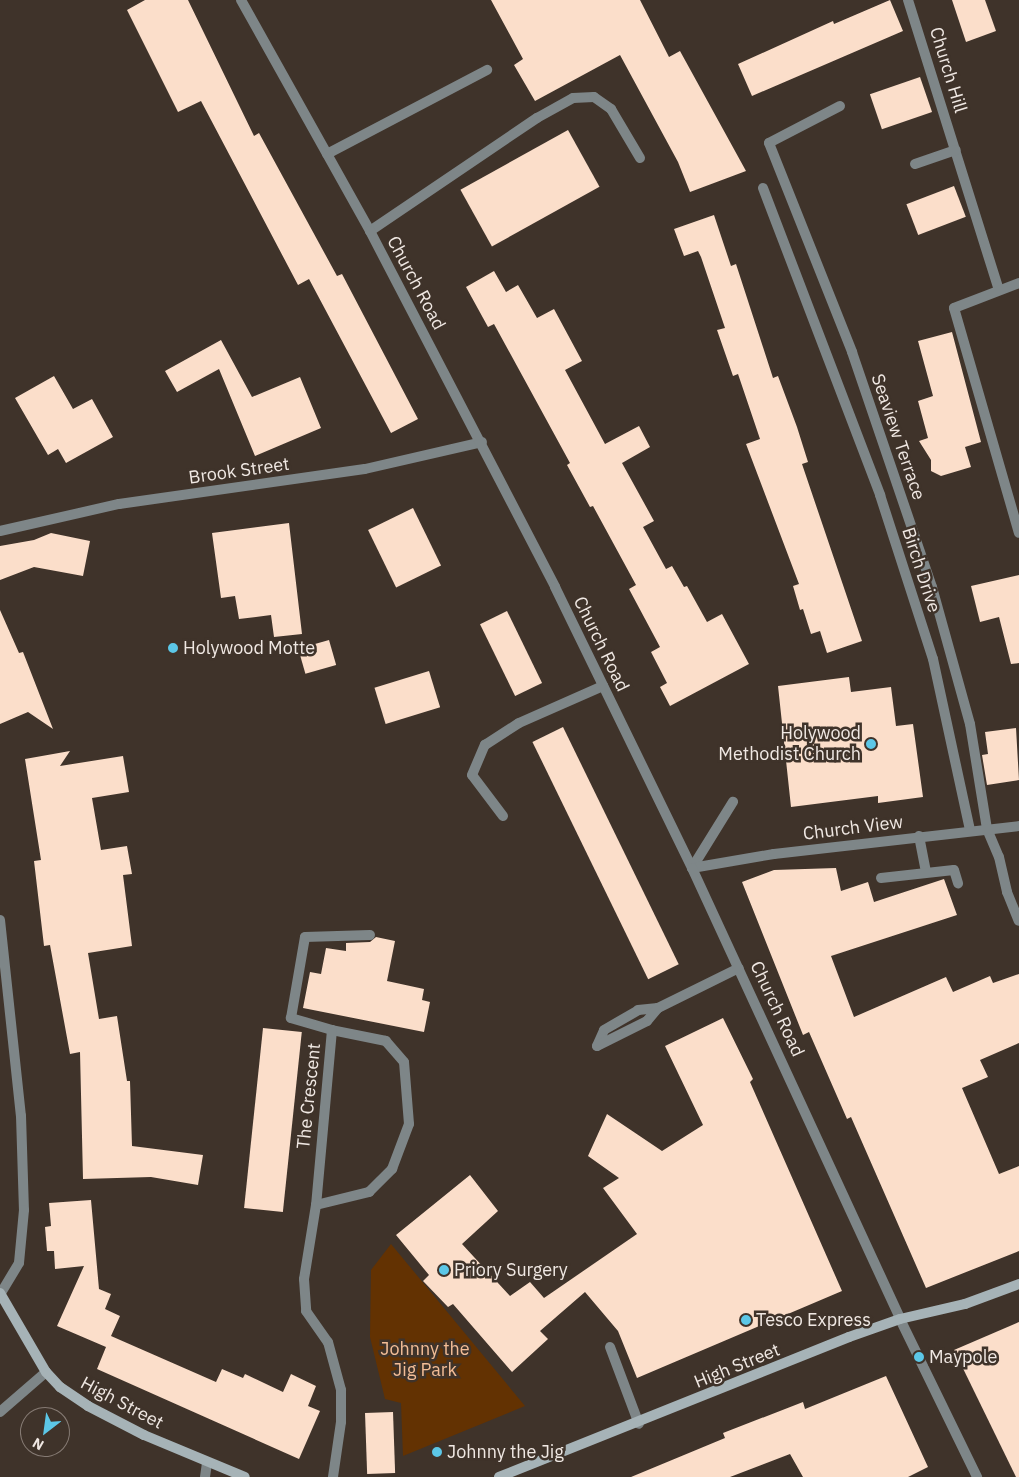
<!DOCTYPE html>
<html>
<head>
<meta charset="utf-8">
<style>
	body { margin:0 }
	#map { position:relative; width:1019px; height:1477px; overflow:hidden; background:#3f332a; font-family:"IBM Plex Sans",sans-serif }
	div>[style] { position:absolute }
	[style*='--x'] { left:calc(var(--x)*1px); top:calc(var(--y)*1px); width:calc(var(--w)*1px); rotate:calc(var(--a)*1deg) }
	.green>* { inset:0; background:#633202 }
	.building>* { inset:0; background:#fbdeca; transform-origin:0 0 }
	.service>* { height:10px; margin:-5px; padding:0 5px; transform-origin:5px; border-radius:5px; background:#7e8688 }
	.pedestrian>* { height:10px; margin:-5px; padding:0 5px; transform-origin:5px; border-radius:5px; background:#7e8688 }
	.minor>* { height:10px; margin:-5px; padding:0 5px; transform-origin:5px; border-radius:5px; background:#7e8688 }
	.tertiary>* { height:10px; margin:-5px; padding:0 5px; transform-origin:5px; border-radius:5px; background:#7e8688 }
	.secondary>* { height:10px; margin:-5px; padding:0 5px; transform-origin:5px; border-radius:5px; background:#a6b3b7 }
	.dots>* { width:14px; height:14px; translate:-50% -50%; box-sizing:border-box; border:2px solid #3f332a; border-radius:50% }
	span { translate:-50% -50%; white-space:nowrap; text-align:center; line-height:1.15; -webkit-text-stroke:5px #3f332a; paint-order:stroke }
	.street-label { font-size:18px; color:#f0e8e3 }
	.poi-label { font-size:18px; color:#f0e8e3 }
	.left { translate:0 -50%; text-align:left }
	.right { translate:-100% -50%; text-align:right }
	.park-label { font-size:18px; color:#f3bd96 }
	.north { position:absolute; left:20px; top:1407px; width:50px; height:50px; box-sizing:border-box; background:#3f332a; border:1px solid #867b74; border-radius:50%; rotate:210deg; font-size:14px; font-weight:700; line-height:20px; text-align:center; color:#f0e8e3 }
	.north::after { content:''; display:block; margin:auto; width:18px; height:22px; background:#5cc7e7; clip-path:polygon(50% 0,100% 100%,50% 72%,0 100%) }
</style>
</head>
<body>
<div id="map">
	<div class="green">
		<div style="clip-path:polygon(391px 1244px,525px 1406px,403px 1456px,401px 1403px,385px 1399px,370px 1337px,371px 1270px)"></div>
	</div>
	<div class="building">
		<div style="clip-path:polygon(145px 0,188px 0,254px 136px,259px 133px,337px 276px,342px 274px,418px 419px,391px 433px,309px 279px,298px 285px,201px 101px,178px 112px,127px 10px)"></div>
		<div style="clip-path:polygon(491px 0,640px 0,669px 57px,680px 51px,746px 171px,690px 192px,678px 162px,620px 55px,535px 101px,514px 65px,523px 59px)"></div>
		<div style="clip-path:polygon(890px 0,903px 31px,752px 96px,738px 64px,833px 21px,834px 24px)"></div>
		<div style="clip-path:polygon(952px 0,985px 0,996px 31px,966px 42px)"></div>
		<div style="left:920px;top:77px;width:37px;height:53px;rotate:71deg"></div>
		<div style="left:568px;top:130px;width:65px;height:123px;rotate:61deg"></div>
		<div style="left:954px;top:186px;width:33px;height:51px;rotate:69deg"></div>
		<div style="clip-path:polygon(714px 215px,731px 266px,736px 264px,773px 378px,778px 376px,797px 427px,808px 462px,802px 464px,862px 641px,827px 653px,820px 631px,811px 634px,803px 609px,800px 610px,793px 586px,799px 584px,746px 444px,760px 439px,738px 374px,733px 376px,717px 330px,725px 328px,701px 257px,698px 251px,684px 256px,674px 229px)"></div>
		<div style="clip-path:polygon(494px 271px,506px 292px,518px 285px,537px 318px,554px 309px,582px 361px,565px 370px,605px 444px,639px 426px,650px 447px,622px 463px,654px 521px,643px 527px,666px 569px,672px 566px,684px 587px,687px 586px,707px 622px,722px 614px,749px 664px,670px 706px,660px 687px,667px 683px,651px 652px,660px 647px,629px 589px,636px 585px,593px 506px,590px 507px,567px 465px,570px 463px,494px 324px,488px 327px,466px 287px)"></div>
		<div style="clip-path:polygon(952px 332px,981px 442px,965px 447px,971px 467px,941px 476px,931px 471px,931px 460px,919px 441px,928px 438px,918px 401px,933px 396px,918px 341px)"></div>
		<div style="clip-path:polygon(221px 340px,252px 397px,300px 377px,321px 428px,255px 456px,219px 369px,177px 392px,165px 371px)"></div>
		<div style="clip-path:polygon(54px 376px,73px 409px,92px 399px,113px 437px,66px 463px,58px 449px,48px 455px,15px 398px)"></div>
		<div style="left:413px;top:508px;width:64px;height:50px;rotate:64deg"></div>
		<div style="clip-path:polygon(289px 523px,302px 634px,274px 637px,271px 615px,239px 619px,235px 596px,221px 598px,212px 533px)"></div>
		<div style="clip-path:polygon(51px 533px,90px 541px,83px 576px,34px 567px,0 580px,0 546px,34px 540px)"></div>
		<div style="clip-path:polygon(1019px 575px,1019px 663px,1011px 664px,999px 617px,980px 622px,971px 586px)"></div>
		<div style="clip-path:polygon(0 610px,19px 653px,23px 652px,53px 729px,28px 712px,0 724px)"></div>
		<div style="left:507px;top:611px;width:80px;height:30px;rotate:64deg"></div>
		<div style="left:329px;top:640px;width:26px;height:32px;rotate:74deg"></div>
		<div style="left:429px;top:671px;width:38px;height:57px;rotate:73deg"></div>
		<div style="clip-path:polygon(849px 677px,851px 692px,891px 687px,896px 726px,913px 724px,923px 797px,878px 803px,878px 796px,791px 807px,778px 686px)"></div>
		<div style="left:563px;top:727px;width:264px;height:34px;rotate:64deg"></div>
		<div style="clip-path:polygon(1016px 728px,1019px 780px,987px 785px,982px 755px,988px 754px,985px 732px)"></div>
		<div style="clip-path:polygon(70px 751px,60px 766px,123px 756px,129px 792px,92px 798px,101px 850px,127px 846px,132px 874px,123px 875px,132px 946px,88px 953px,99px 1019px,117px 1016px,127px 1081px,130px 1081px,132px 1146px,203px 1155px,198px 1185px,151px 1177px,83px 1179px,80px 1052px,70px 1054px,50px 945px,44px 946px,34px 861px,41px 860px,25px 759px)"></div>
		<div style="clip-path:polygon(836px 868px,841px 891px,868px 882px,874px 902px,944px 879px,957px 915px,831px 956px,854px 1017px,946px 977px,953px 992px,990px 976px,993px 983px,1019px 974px,1019px 1043px,980px 1060px,988px 1077px,962px 1088px,999px 1174px,1019px 1166px,1019px 1251px,926px 1288px,851px 1117px,847px 1119px,809px 1032px,803px 1035px,742px 882px,774px 870px)"></div>
		<div style="clip-path:polygon(376px 937px,395px 941px,387px 981px,424px 989px,422px 1000px,430px 1002px,424px 1032px,303px 1008px,310px 972px,321px 974px,326px 948px,346px 951px,346px 943px,370px 942px)"></div>
		<div style="clip-path:polygon(723px 1018px,753px 1079px,750px 1082px,842px 1291px,637px 1378px,618px 1331px,585px 1292px,540px 1331px,548px 1339px,512px 1372px,453px 1304px,448px 1307px,423px 1281px,429px 1275px,396px 1235px,470px 1175px,498px 1211px,462px 1244px,510px 1296px,530px 1282px,544px 1298px,637px 1234px,603px 1188px,619px 1178px,588px 1156px,607px 1114px,662px 1151px,703px 1125px,665px 1046px)"></div>
		<div style="left:263px;top:1028px;width:39px;height:181px;rotate:6deg"></div>
		<div style="clip-path:polygon(91px 1200px,99px 1289px,111px 1294px,105px 1309px,120px 1316px,111px 1336px,216px 1382px,222px 1369px,243px 1378px,245px 1374px,283px 1392px,291px 1374px,316px 1386px,308px 1406px,320px 1411px,299px 1459px,97px 1369px,106px 1347px,57px 1326px,84px 1266px,55px 1269px,54px 1251px,47px 1251px,45px 1227px,51px 1226px,49px 1203px)"></div>
		<div style="clip-path:polygon(1019px 1322px,1019px 1477px,1016px 1477px,954px 1350px)"></div>
		<div style="clip-path:polygon(886px 1376px,928px 1467px,908px 1477px,803px 1477px,790px 1454px,730px 1477px,631px 1477px,725px 1438px,723px 1433px,803px 1402px,805px 1409px)"></div>
		<div style="left:393px;top:1412px;width:61px;height:28px;rotate:88deg"></div>
	</div>
	<div class="service">
		<div style="--x:327;--y:154;--w:181;--a:-27.7"></div>
		<div style="--x:370;--y:231;--w:202;--a:-34.1"></div>
		<div style="--x:537;--y:118;--w:41;--a:-29.1"></div>
		<div style="--x:573;--y:98;--w:21;--a:-3"></div>
		<div style="--x:594;--y:97;--w:21;--a:35"></div>
		<div style="--x:611;--y:109;--w:57;--a:59.4"></div>
		<div style="--x:954;--y:308;--w:234;--a:73.9"></div>
		<div style="--x:503;--y:816;--w:51;--a:-127.1"></div>
		<div style="--x:472;--y:775;--w:33;--a:-67"></div>
		<div style="--x:485;--y:745;--w:40;--a:-32.9"></div>
		<div style="--x:519;--y:723;--w:92;--a:-23.8"></div>
		<div style="--x:987;--y:829;--w:30;--a:67"></div>
		<div style="--x:999;--y:857;--w:36;--a:77"></div>
		<div style="--x:1007;--y:892;--w:31;--a:68"></div>
		<div style="--x:919;--y:836;--w:37;--a:79"></div>
		<div style="--x:692;--y:868;--w:78;--a:-58.2"></div>
		<div style="--x:881;--y:878;--w:73;--a:-6.3"></div>
		<div style="--x:954;--y:870;--w:14;--a:73"></div>
		<div style="--x:332;--y:1030;--w:43;--a:-163.7"></div>
		<div style="--x:291;--y:1018;--w:82;--a:-80.2"></div>
		<div style="--x:305;--y:937;--w:65;--a:-1.8"></div>
		<div style="--x:597;--y:1046;--w:17;--a:-66"></div>
		<div style="--x:604;--y:1030;--w:39;--a:-30"></div>
		<div style="--x:638;--y:1010;--w:20;--a:-6"></div>
		<div style="--x:658;--y:1008;--w:90;--a:-26.3"></div>
		<div style="--x:597;--y:1046;--w:56;--a:-26.6"></div>
		<div style="--x:647;--y:1021;--w:17;--a:-50"></div>
		<div style="--x:610;--y:1347;--w:82;--a:69.4"></div>
	</div>
	<div class="pedestrian">
		<div style="--x:205;--y:1477;--w:14;--a:-82"></div>
	</div>
	<div class="minor">
		<div style="--x:908;--y:0;--w:304;--a:72.6"></div>
		<div style="--x:840;--y:106;--w:80;--a:152.5"></div>
		<div style="--x:769;--y:143;--w:225;--a:68.3"></div>
		<div style="--x:852;--y:352;--w:248;--a:71.2"></div>
		<div style="--x:932;--y:587;--w:142;--a:74.5"></div>
		<div style="--x:970;--y:724;--w:106;--a:80.8"></div>
		<div style="--x:915;--y:164;--w:43;--a:-18.9"></div>
		<div style="--x:763;--y:188;--w:329;--a:69.1"></div>
		<div style="--x:880;--y:495;--w:172;--a:72.1"></div>
		<div style="--x:933;--y:659;--w:175;--a:77.8"></div>
		<div style="--x:954;--y:308;--w:70;--a:-21"></div>
		<div style="--x:0;--y:531;--w:122;--a:-12.8"></div>
		<div style="--x:119;--y:504;--w:248;--a:-8.1"></div>
		<div style="--x:365;--y:469;--w:120;--a:-13"></div>
		<div style="--x:692;--y:868;--w:83;--a:-9.7"></div>
		<div style="--x:774;--y:854;--w:247;--a:-6.5"></div>
		<div style="--x:0;--y:920;--w:197;--a:83.9"></div>
		<div style="--x:21;--y:1116;--w:94;--a:88.2"></div>
		<div style="--x:24;--y:1210;--w:53;--a:95.4"></div>
		<div style="--x:19;--y:1263;--w:35;--a:121"></div>
		<div style="--x:316;--y:1205;--w:55;--a:-13.8"></div>
		<div style="--x:369;--y:1192;--w:33;--a:-45"></div>
		<div style="--x:392;--y:1169;--w:48;--a:-69.3"></div>
		<div style="--x:409;--y:1124;--w:62;--a:-94.6"></div>
		<div style="--x:404;--y:1062;--w:28;--a:-131"></div>
		<div style="--x:386;--y:1041;--w:55;--a:-168.5"></div>
		<div style="--x:332;--y:1030;--w:176;--a:95.2"></div>
		<div style="--x:316;--y:1205;--w:75;--a:99.2"></div>
		<div style="--x:304;--y:1279;--w:32;--a:86"></div>
		<div style="--x:306;--y:1311;--w:38;--a:55"></div>
		<div style="--x:328;--y:1342;--w:50;--a:74.8"></div>
		<div style="--x:341;--y:1390;--w:32;--a:90"></div>
		<div style="--x:341;--y:1422;--w:56;--a:98.3"></div>
		<div style="--x:0;--y:1412;--w:61;--a:-41"></div>
	</div>
	<div class="tertiary">
		<div style="--x:241;--y:0;--w:265;--a:60.8"></div>
		<div style="--x:370;--y:231;--w:401;--a:62.5"></div>
		<div style="--x:555;--y:587;--w:313;--a:64"></div>
		<div style="--x:692;--y:868;--w:497;--a:65.2"></div>
		<div style="--x:900;--y:1319;--w:176;--a:64"></div>
	</div>
	<div class="secondary">
		<div style="--x:0;--y:1293;--w:91;--a:59.8"></div>
		<div style="--x:46;--y:1372;--w:21;--a:47"></div>
		<div style="--x:60;--y:1387;--w:34;--a:34"></div>
		<div style="--x:88;--y:1406;--w:63;--a:27.4"></div>
		<div style="--x:144;--y:1435;--w:109;--a:22.6"></div>
		<div style="--x:499;--y:1477;--w:377;--a:-21.8"></div>
		<div style="--x:849;--y:1337;--w:54;--a:-19.4"></div>
		<div style="--x:900;--y:1319;--w:67;--a:-13"></div>
		<div style="--x:965;--y:1304;--w:58;--a:-20.3"></div>
	</div>
	<div class="dots">
		<div style="left:173px;top:648px;background:#5cc7e7"></div>
		<div style="left:871px;top:744px;background:#5cc7e7"></div>
		<div style="left:444px;top:1270px;background:#5cc7e7"></div>
		<div style="left:746px;top:1320px;background:#5cc7e7"></div>
		<div style="left:919px;top:1357px;background:#5cc7e7"></div>
		<div style="left:437px;top:1452px;background:#5cc7e7"></div>
	</div>
	<div class="street-label">
		<span style="left:948px;top:70px;rotate:73deg">Church Hill</span>
		<span style="left:416px;top:283px;rotate:62deg">Church Road</span>
		<span style="left:898px;top:437px;rotate:71deg">Seaview Terrace</span>
		<span style="left:239px;top:471px;rotate:-8deg">Brook Street</span>
		<span style="left:921px;top:570px;rotate:72deg">Birch Drive</span>
		<span style="left:601px;top:644px;rotate:64deg">Church Road</span>
		<span style="left:853px;top:828px;rotate:-7deg">Church View</span>
		<span style="left:777px;top:1009px;rotate:65deg">Church Road</span>
		<span style="left:309px;top:1096px;rotate:-84deg">The Crescent</span>
		<span style="left:737px;top:1366px;rotate:-22deg">High Street</span>
		<span style="left:122px;top:1403px;rotate:28deg">High Street</span>
	</div>
	<div class="poi-label">
		<span class="left" style="left:183px;top:648px">Holywood Motte</span>
		<span class="right" style="left:861px;top:744px">Holywood<br>Methodist Church</span>
		<span class="left" style="left:454px;top:1270px">Priory Surgery</span>
		<span class="left" style="left:756px;top:1320px">Tesco Express</span>
		<span class="left" style="left:929px;top:1357px">Maypole</span>
		<span class="left" style="left:447px;top:1452px">Johnny the Jig</span>
	</div>
	<div class="park-label">
		<span style="left:425px;top:1360px">Johnny the<br>Jig Park</span>
	</div>
	<div class="north">N</div>
</div>
</body>
</html>
